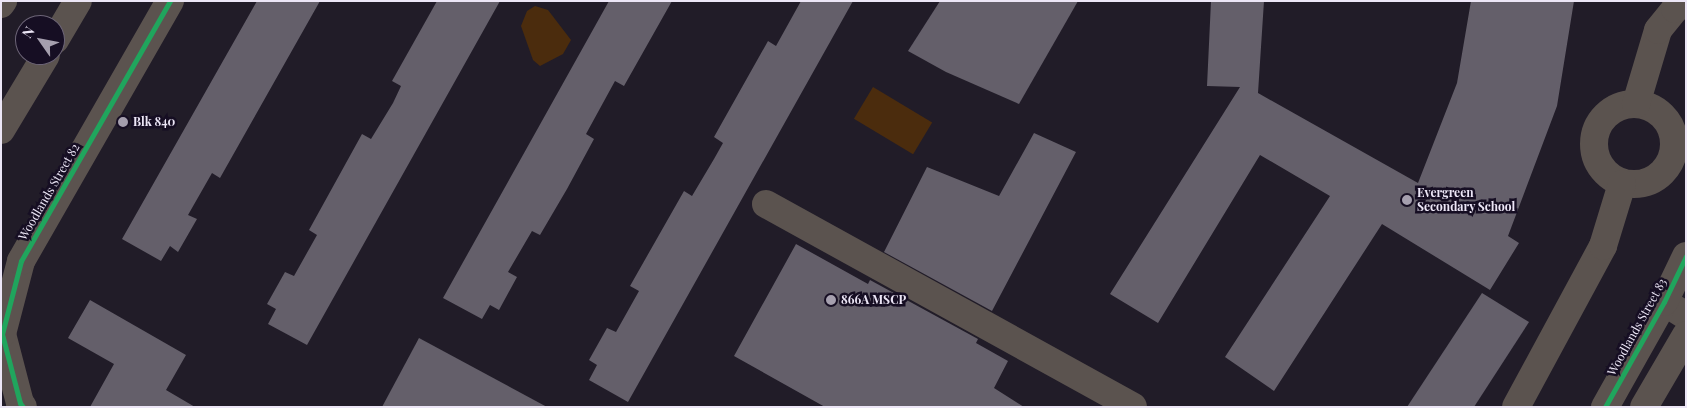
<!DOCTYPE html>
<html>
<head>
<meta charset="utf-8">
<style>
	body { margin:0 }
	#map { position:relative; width:1687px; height:408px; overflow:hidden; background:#211c28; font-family:"Playfair Display",serif }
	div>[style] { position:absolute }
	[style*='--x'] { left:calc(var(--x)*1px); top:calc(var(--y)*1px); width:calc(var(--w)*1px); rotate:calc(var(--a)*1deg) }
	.green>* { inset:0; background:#4b2c0d; transform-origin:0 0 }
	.building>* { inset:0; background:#645f6a }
	.minor>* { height:28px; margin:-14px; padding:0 14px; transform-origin:14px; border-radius:14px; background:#5b534f }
	.minor>.ring { margin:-14px; padding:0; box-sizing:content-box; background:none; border:28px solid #5b534f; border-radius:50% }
	.cycleway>* { height:5px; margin:-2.5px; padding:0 2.5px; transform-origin:2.5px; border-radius:2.5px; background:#20a55d }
	.dots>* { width:14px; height:14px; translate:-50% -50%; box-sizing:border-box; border:2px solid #160e23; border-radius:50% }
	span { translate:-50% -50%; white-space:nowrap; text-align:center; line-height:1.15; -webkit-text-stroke:5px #160e23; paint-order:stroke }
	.poi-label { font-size:12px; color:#ece6f6; font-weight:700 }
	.left { translate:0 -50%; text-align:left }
	.street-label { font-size:12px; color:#ece6f6 }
	.frame { position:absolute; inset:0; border:2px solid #ece6f6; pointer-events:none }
	.north { position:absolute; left:15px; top:15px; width:50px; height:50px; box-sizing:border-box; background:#160e23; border:1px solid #6c6477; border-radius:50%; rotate:303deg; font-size:14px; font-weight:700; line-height:20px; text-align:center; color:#ece6f6 }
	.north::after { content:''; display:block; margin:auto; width:18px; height:22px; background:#a59fae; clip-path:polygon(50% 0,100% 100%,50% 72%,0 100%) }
</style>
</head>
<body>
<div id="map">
	<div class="green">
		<div style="clip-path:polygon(535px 6px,548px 10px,571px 40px,563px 54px,540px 66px,533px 60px,521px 26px,527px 11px)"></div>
		<div style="left:873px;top:87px;width:69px;height:37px;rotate:31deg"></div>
	</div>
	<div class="building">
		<div style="clip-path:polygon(257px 1px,320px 1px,220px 178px,212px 173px,188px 215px,197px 219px,178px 252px,170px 246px,161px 261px,122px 239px)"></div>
		<div style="clip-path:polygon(437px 1px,500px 1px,307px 345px,268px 324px,276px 309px,267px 304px,285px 272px,294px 276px,317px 235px,309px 230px,362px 134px,371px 139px,393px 103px,401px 86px,392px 81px)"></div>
		<div style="clip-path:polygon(609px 1px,672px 1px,624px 86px,615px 81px,586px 134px,594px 139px,567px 189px,540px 235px,532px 231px,508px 272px,517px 277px,499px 310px,490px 305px,482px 319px,443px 298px)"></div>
		<div style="clip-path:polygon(801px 1px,853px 1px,628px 402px,589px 380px,597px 365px,589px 360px,607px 328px,616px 332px,639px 291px,630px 286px,684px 191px,692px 196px,714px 159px,723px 143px,714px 137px,768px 41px,776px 46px)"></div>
		<div style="clip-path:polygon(940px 1px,1078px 1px,1019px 104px,946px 72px,908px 51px)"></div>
		<div style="clip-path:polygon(1211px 1px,1264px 1px,1258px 93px,1418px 183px,1457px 83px,1471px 1px,1574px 1px,1557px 106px,1508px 236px,1519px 243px,1490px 290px,1382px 224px,1274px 391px,1225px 357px,1330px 196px,1260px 155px,1158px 323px,1110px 294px,1240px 87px,1207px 86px)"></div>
		<div style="clip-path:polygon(1034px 133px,1076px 152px,992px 311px,884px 252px,927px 167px,999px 196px)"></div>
		<div style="clip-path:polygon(796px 244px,868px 284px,870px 280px,978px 339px,976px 343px,1008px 361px,994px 388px,1024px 407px,825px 407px,734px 356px)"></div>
		<div style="clip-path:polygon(1482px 293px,1529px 322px,1474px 407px,1407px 407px)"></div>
		<div style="clip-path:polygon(90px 300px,186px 355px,166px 390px,195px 407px,90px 407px,114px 364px,68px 338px)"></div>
		<div style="clip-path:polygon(419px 338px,547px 407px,382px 407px)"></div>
	</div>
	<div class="minor">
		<div style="--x:1;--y:4;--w:4;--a:-56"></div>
		<div style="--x:55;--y:40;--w:45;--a:-59.5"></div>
		<div class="ring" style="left:1594px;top:104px;width:52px;height:52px"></div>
		<div style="--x:1636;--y:104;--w:77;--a:-73.4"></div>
		<div style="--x:1658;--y:30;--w:27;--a:-51"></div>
		<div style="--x:1675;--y:9;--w:13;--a:-32"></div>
		<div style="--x:1;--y:130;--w:87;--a:-59"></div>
		<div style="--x:766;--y:204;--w:419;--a:28.9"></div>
		<div style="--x:1664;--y:302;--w:26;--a:32"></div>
		<div style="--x:23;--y:407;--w:5;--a:-127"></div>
		<div style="--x:20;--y:403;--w:71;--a:-104.6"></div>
		<div style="--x:2;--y:334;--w:75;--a:-75.4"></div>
		<div style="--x:21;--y:261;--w:300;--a:-60.2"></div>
		<div style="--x:1516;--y:407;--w:183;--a:-61.6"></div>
		<div style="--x:1603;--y:246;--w:65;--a:-73"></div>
		<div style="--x:1605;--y:407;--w:120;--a:-60.7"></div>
		<div style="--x:1664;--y:302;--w:51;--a:-64.4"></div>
		<div style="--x:1644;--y:407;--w:83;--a:-59.7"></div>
	</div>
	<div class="cycleway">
		<div style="--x:23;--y:407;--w:5;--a:-127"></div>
		<div style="--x:20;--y:403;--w:71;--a:-104.6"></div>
		<div style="--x:2;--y:334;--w:75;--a:-75.4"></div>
		<div style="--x:21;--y:261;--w:300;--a:-60.2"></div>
		<div style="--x:1605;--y:407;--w:120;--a:-60.7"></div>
		<div style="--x:1664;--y:302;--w:51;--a:-64.4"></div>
	</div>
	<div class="dots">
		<div style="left:123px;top:122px;background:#a59fae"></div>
		<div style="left:1407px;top:200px;background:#a59fae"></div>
		<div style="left:831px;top:300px;background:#a59fae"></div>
	</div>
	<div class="poi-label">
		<span class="left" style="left:133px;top:122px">Blk 840</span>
		<span class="left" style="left:1417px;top:200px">Evergreen<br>Secondary School</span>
		<span class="left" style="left:841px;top:300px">866A MSCP</span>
	</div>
	<div class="street-label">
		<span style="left:49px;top:192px;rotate:-60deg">Woodlands Street 82</span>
		<span style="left:1637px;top:327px;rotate:-61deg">Woodlands Street 83</span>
	</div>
	<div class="frame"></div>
	<div class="north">N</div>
</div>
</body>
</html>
